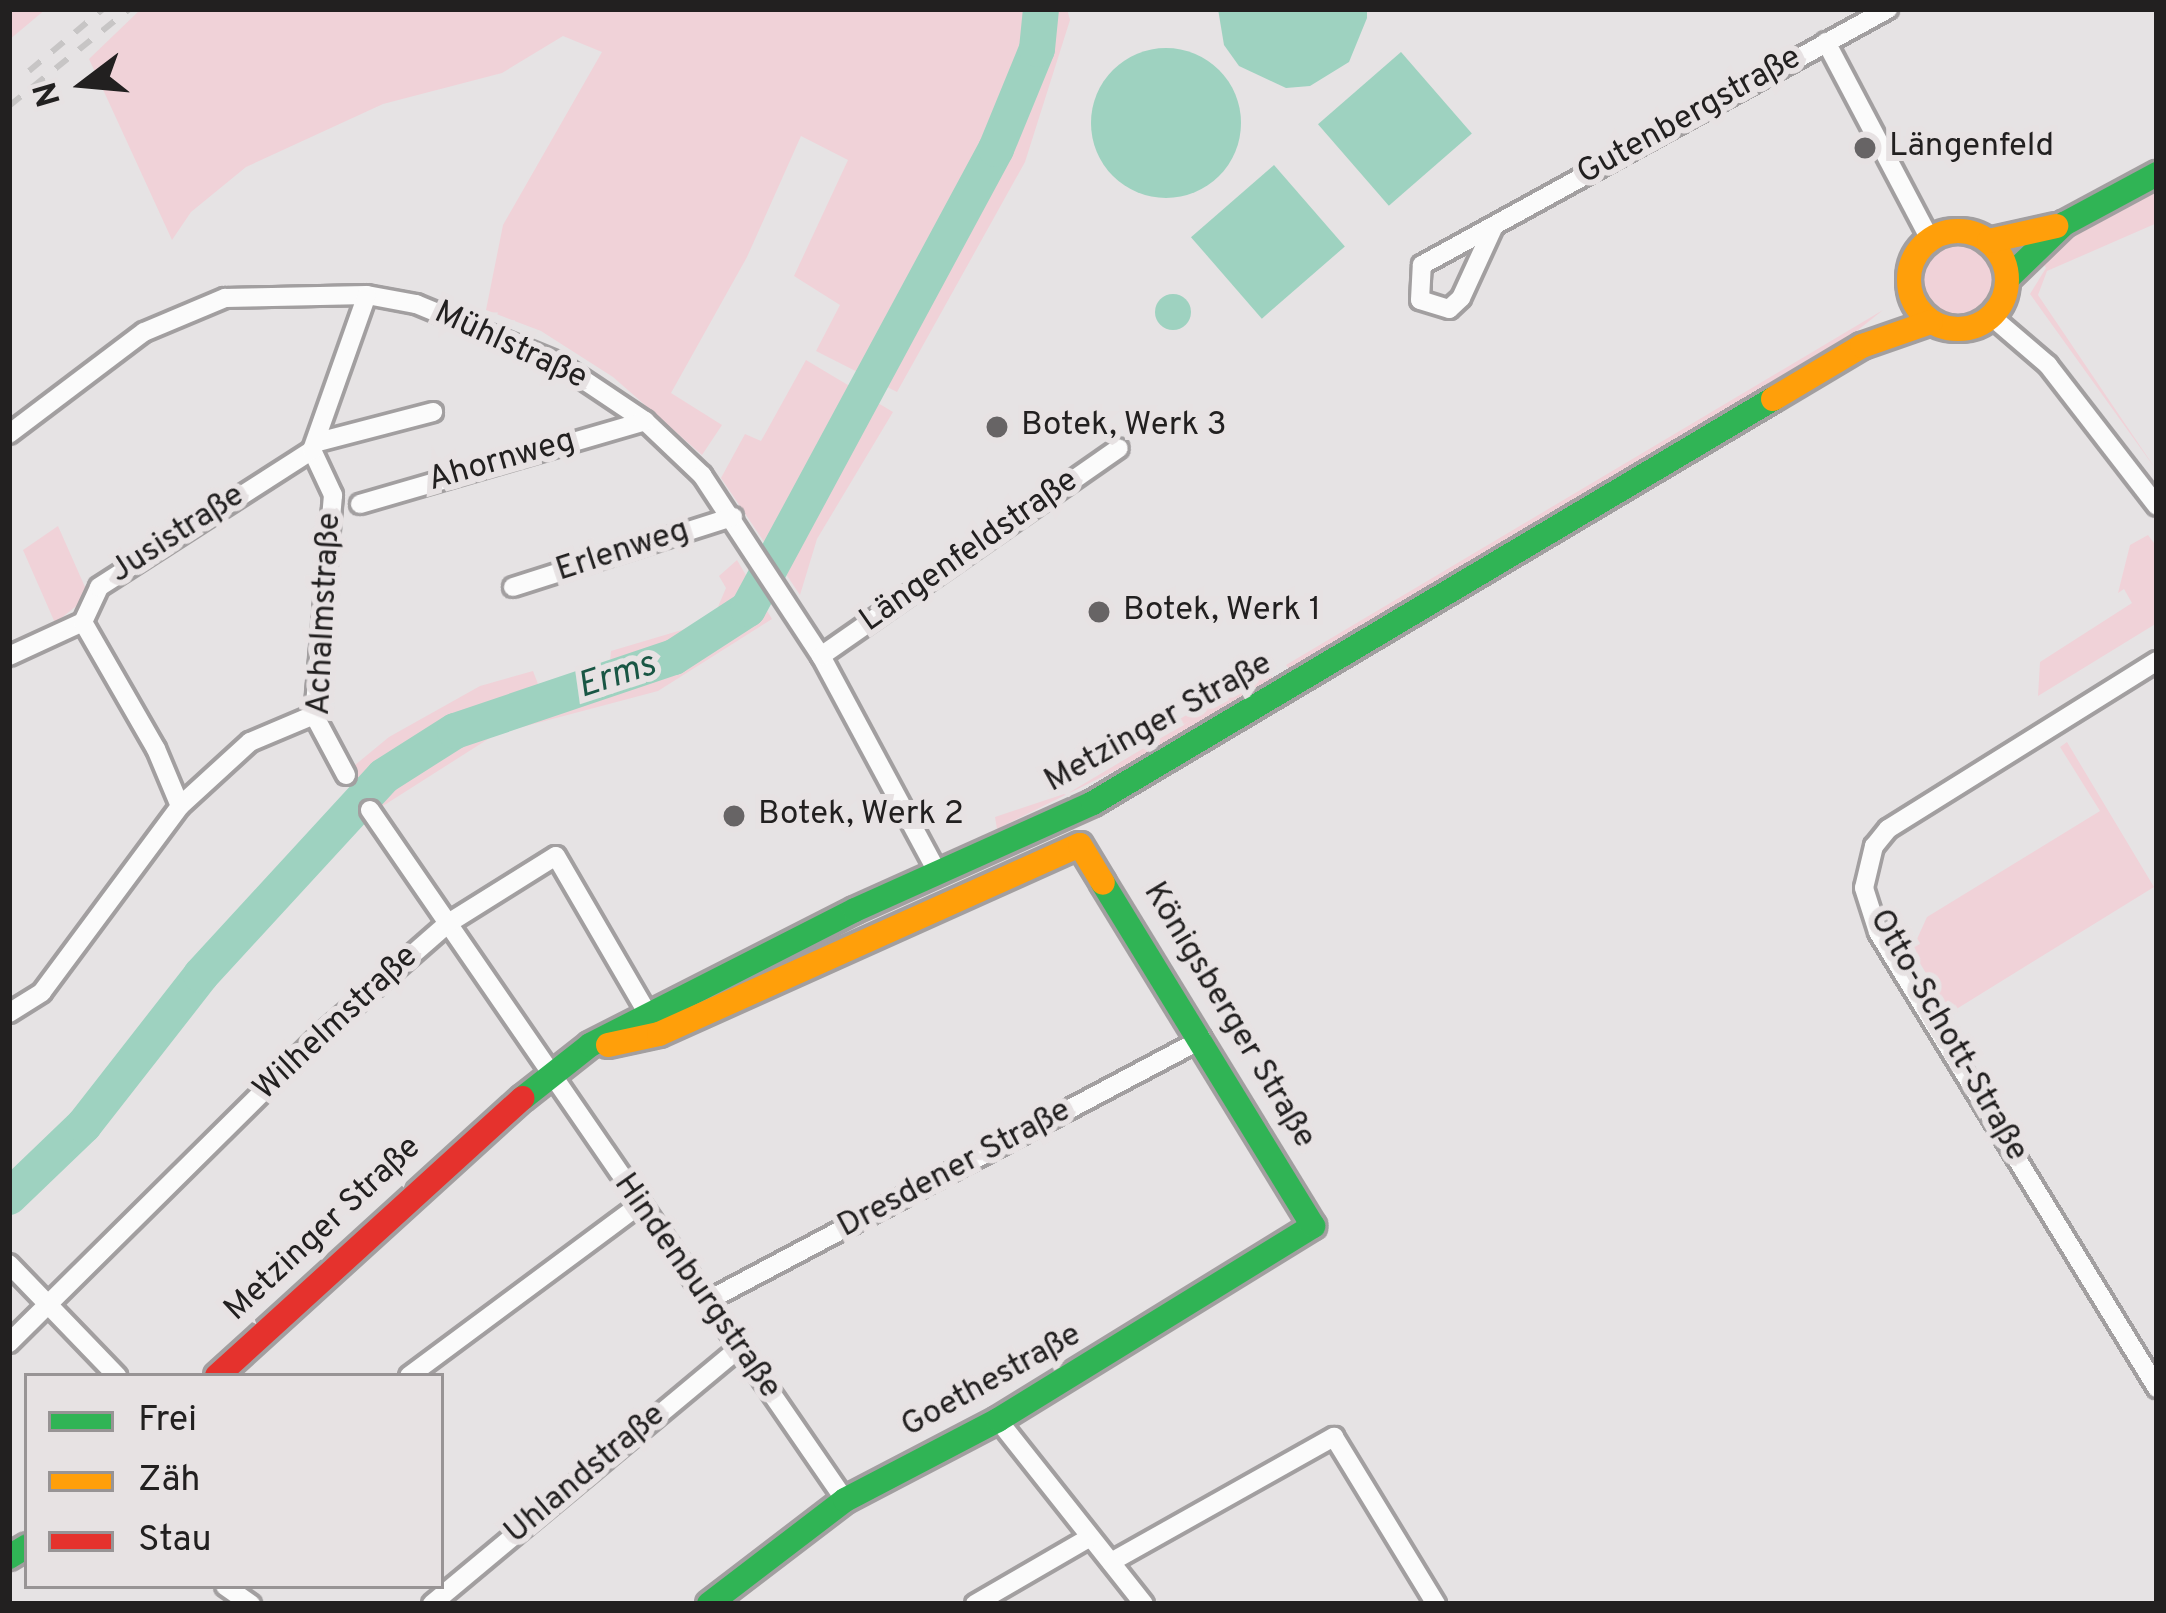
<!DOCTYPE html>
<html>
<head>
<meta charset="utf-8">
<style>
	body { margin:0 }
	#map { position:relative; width:2166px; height:1613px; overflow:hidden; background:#e6e3e4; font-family:Overpass,sans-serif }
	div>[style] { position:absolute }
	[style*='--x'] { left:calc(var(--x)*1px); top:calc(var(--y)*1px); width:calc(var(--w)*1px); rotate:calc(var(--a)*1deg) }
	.green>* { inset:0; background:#f0d2d8 }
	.round { border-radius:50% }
	.water>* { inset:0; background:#9ed2c0; transform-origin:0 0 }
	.river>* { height:36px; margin:-18px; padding:0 18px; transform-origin:18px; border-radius:18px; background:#9ed2c0 }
	.roads { filter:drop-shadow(3px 0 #a29fa0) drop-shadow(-3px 0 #a29fa0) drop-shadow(0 3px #a29fa0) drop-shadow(0 -3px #a29fa0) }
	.street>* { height:18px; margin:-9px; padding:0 9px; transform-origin:9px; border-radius:9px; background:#fbfbfb }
	.fast>* { height:24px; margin:-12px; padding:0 12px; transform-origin:12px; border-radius:12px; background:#30b455 }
	.slow>* { height:24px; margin:-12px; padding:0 12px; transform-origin:12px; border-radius:12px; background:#ff9f0a }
	.slow>.ring { margin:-12px; padding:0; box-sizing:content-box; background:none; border:24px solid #ff9f0a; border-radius:50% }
	.jam>* { height:24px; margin:-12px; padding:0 12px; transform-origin:12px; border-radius:12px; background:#e5322d }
	.rail>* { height:6px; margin-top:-3px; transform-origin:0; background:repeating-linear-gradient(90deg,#c7c5c5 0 15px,transparent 0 30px) }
	.dots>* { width:33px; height:33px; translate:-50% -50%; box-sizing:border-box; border:6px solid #e7e2e3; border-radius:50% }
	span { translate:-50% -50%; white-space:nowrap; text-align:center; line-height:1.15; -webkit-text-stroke:12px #e7e2e3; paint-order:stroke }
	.street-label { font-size:33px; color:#222020 }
	.poi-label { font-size:33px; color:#222020 }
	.left { translate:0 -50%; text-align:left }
	.water-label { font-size:36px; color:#195644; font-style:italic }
	.frame { position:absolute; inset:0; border:12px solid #222020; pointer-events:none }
	.legend { position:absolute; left:24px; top:1373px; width:420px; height:216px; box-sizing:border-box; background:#e7e2e3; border:3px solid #989495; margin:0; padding:15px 21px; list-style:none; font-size:36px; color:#222020 }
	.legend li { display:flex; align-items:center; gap:24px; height:60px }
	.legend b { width:60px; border:3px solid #989495 }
	.north { position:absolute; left:24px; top:24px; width:120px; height:120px; -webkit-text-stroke:9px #e7e2e3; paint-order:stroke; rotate:254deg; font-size:33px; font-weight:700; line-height:48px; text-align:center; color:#222020 }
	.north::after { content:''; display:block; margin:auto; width:42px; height:54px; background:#222020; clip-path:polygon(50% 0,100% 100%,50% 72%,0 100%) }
</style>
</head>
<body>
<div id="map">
	<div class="green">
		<div style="clip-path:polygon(9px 9px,46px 9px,9px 40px)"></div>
		<div style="clip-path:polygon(141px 9px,1067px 9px,1070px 20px,1025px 162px,897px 392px,816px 351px,840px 305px,794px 276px,848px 160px,801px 136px,747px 257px,671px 393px,722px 425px,702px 455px,613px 377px,541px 331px,486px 310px,503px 225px,602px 52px,563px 36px,502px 73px,383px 104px,246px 167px,191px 212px,172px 240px,89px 59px)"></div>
		<div style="clip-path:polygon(2157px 183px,2157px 223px,2047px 271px,2038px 295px,2157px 471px,2030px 294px,2046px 268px,2039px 257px)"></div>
		<div class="round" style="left:1921px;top:243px;width:74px;height:74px"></div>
		<div style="clip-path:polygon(1883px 310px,1822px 359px,1292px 673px,1286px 665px)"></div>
		<div style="clip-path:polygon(806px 360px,893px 412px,817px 539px,800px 595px,721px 478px,745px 434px,761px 441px)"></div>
		<div style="clip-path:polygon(58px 526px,89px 596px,55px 623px,23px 550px)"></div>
		<div style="clip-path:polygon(2148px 535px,2157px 547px,2157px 623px,2038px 696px,2040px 662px,2132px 603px,2124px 589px,2118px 593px,2130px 545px)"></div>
		<div style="clip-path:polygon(737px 560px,772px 619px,658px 691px,496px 734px,375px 811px,349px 770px,389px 737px,480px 686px,533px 671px,538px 684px,610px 662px,611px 651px,712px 621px,726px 588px,719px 576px)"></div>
		<div style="clip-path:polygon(1270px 673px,1275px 683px,1205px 726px,997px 829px,995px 817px,1070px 792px)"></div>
		<div style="clip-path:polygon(1230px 694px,1199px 716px,1062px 788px,1195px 710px)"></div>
		<div style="clip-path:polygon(2067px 742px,2154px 887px,1950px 1013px,1912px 950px,1927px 917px,2100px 811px,2060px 747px)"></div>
	</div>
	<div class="water">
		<div style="clip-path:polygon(1218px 9px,1367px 9px,1367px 18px,1349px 62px,1310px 86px,1286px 88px,1239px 66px,1224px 45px)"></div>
		<div class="round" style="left:1091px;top:48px;width:150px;height:150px"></div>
		<div style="left:1401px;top:52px;width:108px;height:110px;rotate:49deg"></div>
		<div style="left:1274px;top:165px;width:108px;height:110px;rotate:49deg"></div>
		<div class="round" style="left:1155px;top:294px;width:36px;height:36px"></div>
	</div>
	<div class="river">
		<div style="--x:9;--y:1197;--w:104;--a:-43.8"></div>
		<div style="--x:84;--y:1125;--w:190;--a:-52"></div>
		<div style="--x:201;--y:975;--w:270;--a:-47.4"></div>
		<div style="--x:384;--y:776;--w:84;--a:-32.4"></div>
		<div style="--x:455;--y:731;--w:231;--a:-18.7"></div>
		<div style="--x:674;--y:657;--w:88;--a:-33"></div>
		<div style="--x:748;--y:609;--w:523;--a:-61.67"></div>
		<div style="--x:996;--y:149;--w:108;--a:-67.7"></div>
		<div style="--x:1037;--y:49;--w:40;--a:-84.3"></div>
	</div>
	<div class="roads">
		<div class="street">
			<div style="--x:1826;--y:42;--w:223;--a:62.2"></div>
			<div style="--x:1494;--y:226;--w:79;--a:114.6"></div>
			<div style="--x:1461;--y:298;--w:16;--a:137"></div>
			<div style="--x:1449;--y:309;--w:30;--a:-163"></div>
			<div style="--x:1420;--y:300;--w:35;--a:-87"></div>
			<div style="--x:1422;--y:265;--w:532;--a:-28.78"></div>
			<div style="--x:1992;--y:317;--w:74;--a:40.6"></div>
			<div style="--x:2048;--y:365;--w:178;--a:52.3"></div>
			<div style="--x:9;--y:434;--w:169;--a:-37.1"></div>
			<div style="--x:144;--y:332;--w:88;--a:-22.8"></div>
			<div style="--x:225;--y:298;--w:142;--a:-1.2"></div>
			<div style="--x:367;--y:295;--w:50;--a:10.4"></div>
			<div style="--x:416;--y:304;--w:152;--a:22.4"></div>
			<div style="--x:557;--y:362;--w:106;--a:33.8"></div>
			<div style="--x:645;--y:421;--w:79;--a:43.5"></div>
			<div style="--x:702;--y:475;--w:217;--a:56.7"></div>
			<div style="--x:821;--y:656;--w:247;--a:61.7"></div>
			<div style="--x:318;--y:442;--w:119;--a:-14.6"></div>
			<div style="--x:312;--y:450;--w:50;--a:65"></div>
			<div style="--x:333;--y:495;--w:221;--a:94.9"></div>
			<div style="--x:314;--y:715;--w:68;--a:61.9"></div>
			<div style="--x:360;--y:504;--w:297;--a:-16.2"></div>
			<div style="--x:513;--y:587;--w:231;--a:-17.7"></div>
			<div style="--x:9;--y:656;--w:81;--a:-24.7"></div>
			<div style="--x:821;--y:656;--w:363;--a:-34.9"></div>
			<div style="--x:2157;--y:661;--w:317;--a:148"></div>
			<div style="--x:1888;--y:829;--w:22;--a:129"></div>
			<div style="--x:1874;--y:846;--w:43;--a:103.4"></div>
			<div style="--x:1864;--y:888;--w:46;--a:72.3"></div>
			<div style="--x:1878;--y:932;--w:535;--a:58.54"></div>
			<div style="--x:180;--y:806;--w:95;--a:-42.4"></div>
			<div style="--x:250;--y:742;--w:69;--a:-22.9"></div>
			<div style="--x:370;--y:810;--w:838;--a:55.46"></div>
			<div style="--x:9;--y:1013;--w:39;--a:-32"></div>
			<div style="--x:42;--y:992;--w:232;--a:-53.4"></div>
			<div style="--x:180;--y:806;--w:62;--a:-112.8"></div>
			<div style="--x:156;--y:749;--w:146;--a:-119.9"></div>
			<div style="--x:83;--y:622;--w:38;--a:-65"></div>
			<div style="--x:99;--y:587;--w:253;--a:-32.7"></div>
			<div style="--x:312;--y:450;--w:164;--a:-70.5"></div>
			<div style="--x:9;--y:1264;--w:156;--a:46"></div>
			<div style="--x:707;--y:1301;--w:560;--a:-27.89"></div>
			<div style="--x:9;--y:1343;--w:433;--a:-44.7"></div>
			<div style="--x:317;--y:1038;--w:173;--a:-41.2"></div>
			<div style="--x:447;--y:924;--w:128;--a:-32"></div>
			<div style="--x:556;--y:856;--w:183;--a:59.8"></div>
			<div style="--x:409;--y:1376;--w:287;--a:-36.6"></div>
			<div style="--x:998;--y:1420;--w:235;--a:51.6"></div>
			<div style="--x:1111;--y:1562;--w:256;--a:-29.3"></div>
			<div style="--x:1334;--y:1437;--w:196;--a:58.6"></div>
			<div style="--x:225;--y:1586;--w:32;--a:35"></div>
			<div style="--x:432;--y:1604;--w:401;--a:-39.8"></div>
			<div style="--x:975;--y:1604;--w:132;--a:-30.1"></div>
		</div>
		<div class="fast">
			<div style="--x:2008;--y:278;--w:78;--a:-44"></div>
			<div style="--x:2064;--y:224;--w:106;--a:-28.3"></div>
			<div style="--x:523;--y:1098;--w:85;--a:-38.3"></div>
			<div style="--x:590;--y:1045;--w:297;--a:-27"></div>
			<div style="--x:855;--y:910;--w:261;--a:-24.2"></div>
			<div style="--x:1093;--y:803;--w:791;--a:-30.72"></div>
			<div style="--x:9;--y:1557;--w:21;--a:-31"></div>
			<div style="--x:709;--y:1604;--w:171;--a:-37.4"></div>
			<div style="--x:845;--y:1500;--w:173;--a:-27.6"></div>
			<div style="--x:998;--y:1420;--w:370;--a:-31.6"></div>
			<div style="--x:1313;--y:1226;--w:402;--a:-121.5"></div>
		</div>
		<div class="slow">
			<div class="ring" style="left:1909px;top:231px;width:74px;height:74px"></div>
			<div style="--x:1989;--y:241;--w:69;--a:-12.6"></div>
			<div style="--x:1773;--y:399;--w:104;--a:-30.8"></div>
			<div style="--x:1862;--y:346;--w:73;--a:-19.2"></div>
			<div style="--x:608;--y:1045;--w:52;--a:-12.2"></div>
			<div style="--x:659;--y:1034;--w:461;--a:-24.2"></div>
			<div style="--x:1080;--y:845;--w:44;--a:58.8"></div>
		</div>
		<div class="jam">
			<div style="--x:217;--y:1376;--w:413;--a:-42.3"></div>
		</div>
	</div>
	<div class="rail">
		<div style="--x:29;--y:71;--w:97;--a:-40"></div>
		<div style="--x:9;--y:106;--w:154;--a:-38.9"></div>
	</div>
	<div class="dots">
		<div style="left:1865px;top:148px;background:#676465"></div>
		<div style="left:997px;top:427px;background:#676465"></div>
		<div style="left:1099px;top:612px;background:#676465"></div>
		<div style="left:734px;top:816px;background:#676465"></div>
	</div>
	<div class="street-label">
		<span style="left:1690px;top:117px;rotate:-29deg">Gutenbergstraße</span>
		<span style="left:510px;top:347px;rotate:25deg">Mühlstraße</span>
		<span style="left:502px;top:462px;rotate:-16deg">Ahornweg</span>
		<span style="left:178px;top:535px;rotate:-33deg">Jusistraße</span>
		<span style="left:623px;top:552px;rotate:-18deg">Erlenweg</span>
		<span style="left:970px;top:552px;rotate:-35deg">Längenfeldstraße</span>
		<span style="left:326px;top:614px;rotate:-87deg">Achalmstraße</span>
		<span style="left:1159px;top:724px;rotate:-29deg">Metzinger Straße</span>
		<span style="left:1228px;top:1016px;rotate:59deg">Königsberger Straße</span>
		<span style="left:337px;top:1024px;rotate:-43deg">Wilhelmstraße</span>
		<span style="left:1947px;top:1036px;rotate:60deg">Otto-Schott-Straße</span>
		<span style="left:955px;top:1170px;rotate:-28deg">Dresdener Straße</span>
		<span style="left:324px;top:1230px;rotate:-43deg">Metzinger Straße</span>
		<span style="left:696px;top:1287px;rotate:55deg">Hindenburgstraße</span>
		<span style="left:992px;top:1382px;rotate:-29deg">Goethestraße</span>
		<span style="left:586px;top:1475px;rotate:-40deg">Uhlandstraße</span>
	</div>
	<div class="poi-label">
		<span class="left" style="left:1889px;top:148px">Längenfeld</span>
		<span class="left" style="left:1021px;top:427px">Botek, Werk 3</span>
		<span class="left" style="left:1123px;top:612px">Botek, Werk 1</span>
		<span class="left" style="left:758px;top:816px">Botek, Werk 2</span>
	</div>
	<div class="water-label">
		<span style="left:617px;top:677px;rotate:-18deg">Erms</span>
	</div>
	<div class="frame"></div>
	<ul class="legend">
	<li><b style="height:15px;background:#30b455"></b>Frei</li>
	<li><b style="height:15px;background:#ff9f0a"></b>Zäh</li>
	<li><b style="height:15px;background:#e5322d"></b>Stau</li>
	</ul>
	<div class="north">N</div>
</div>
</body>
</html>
